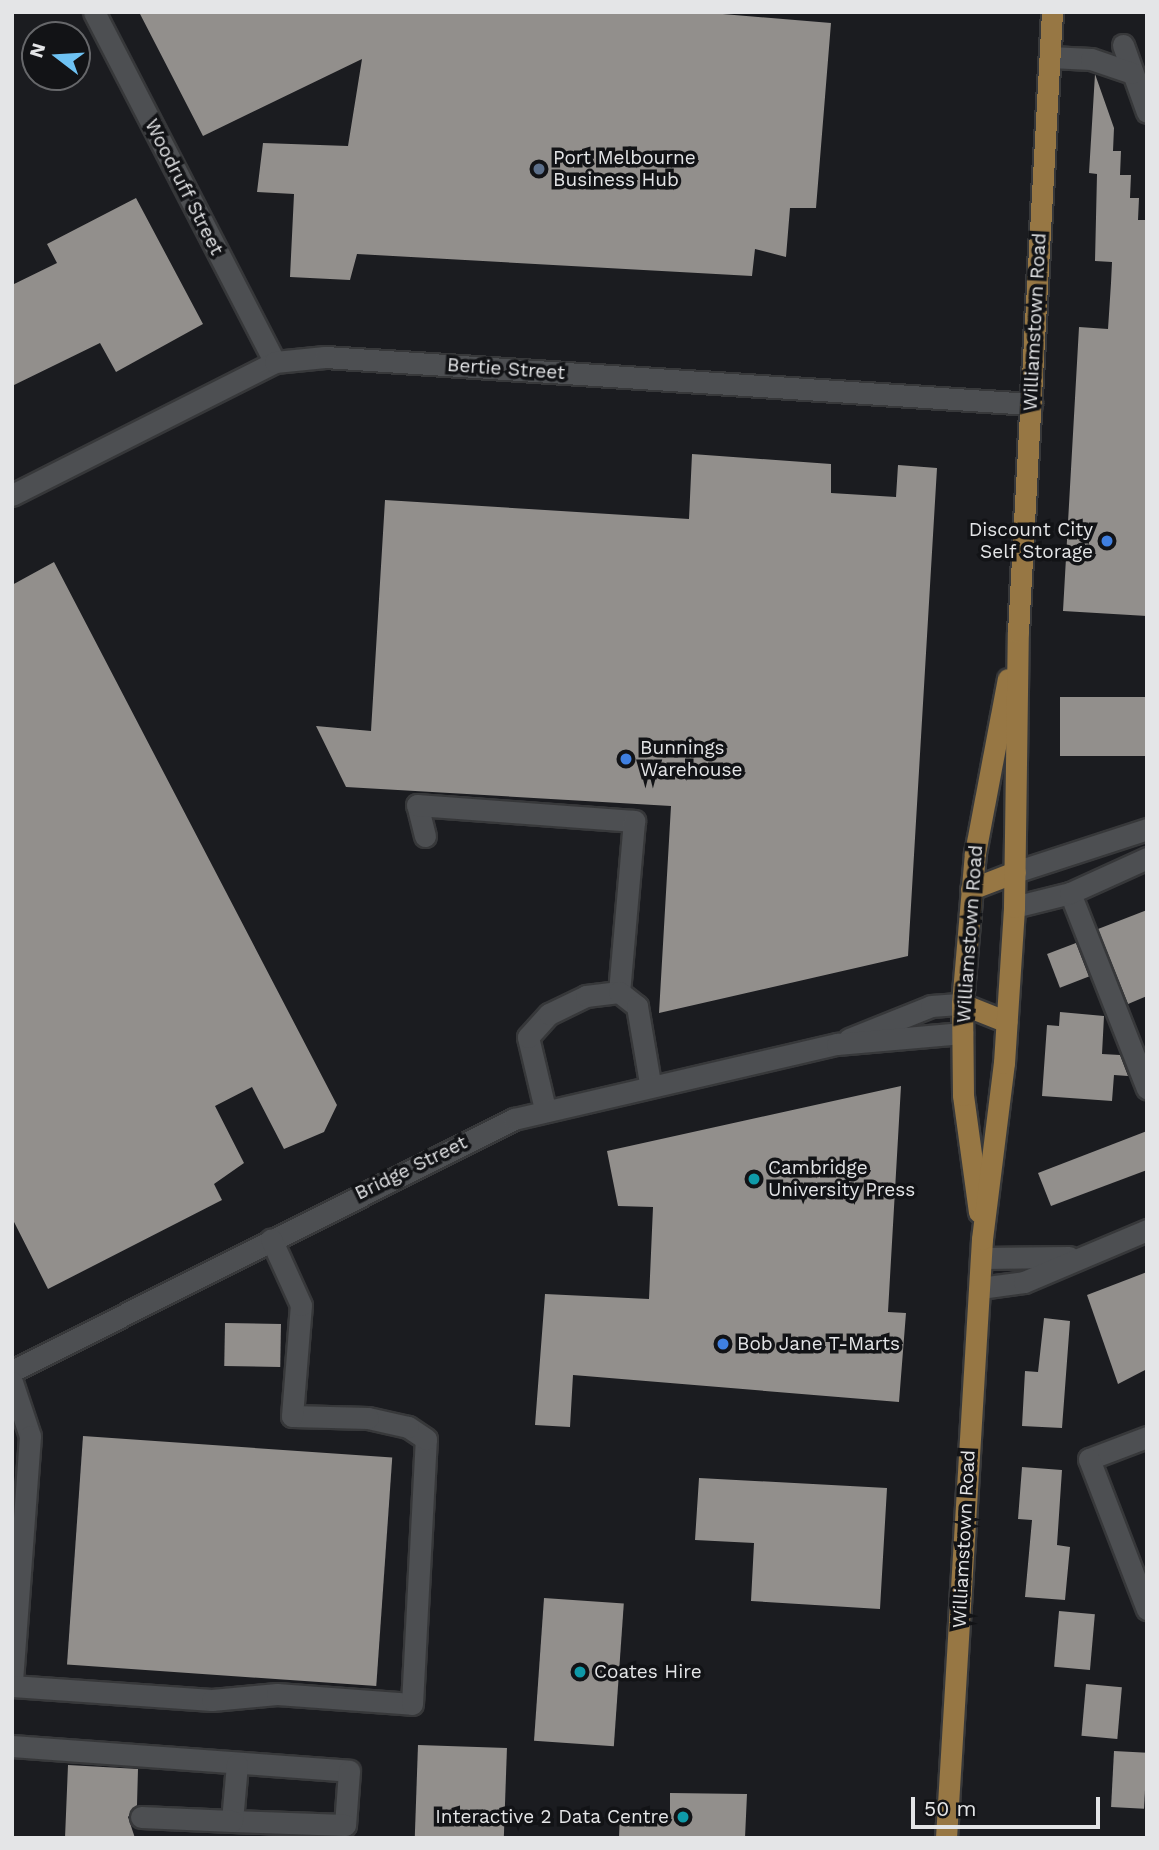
<!DOCTYPE html>
<html>
<head>
<meta charset="utf-8">
<style>
	body { margin:0 }
	#map { position:relative; width:1159px; height:1850px; overflow:hidden; background:#1b1c20; font-family:"Work Sans",sans-serif }
	div>[style] { position:absolute }
	[style*='--x'] { left:calc(var(--x)*1px); top:calc(var(--y)*1px); width:calc(var(--w)*1px); rotate:calc(var(--a)*1deg) }
	.building>* { inset:0; background:#928f8c; transform-origin:0 0 }
	.roads { filter:drop-shadow(2px 0 #37383a) drop-shadow(-2px 0 #37383a) drop-shadow(0 2px #37383a) drop-shadow(0 -2px #37383a) }
	.minor>* { height:21px; margin:-10.5px; padding:0 10.5px; transform-origin:10.5px; border-radius:10.5px; background:#4d4f52 }
	.major>* { height:21px; margin:-10.5px; padding:0 10.5px; transform-origin:10.5px; border-radius:10.5px; background:#977744 }
	.dots>* { width:19px; height:19px; translate:-50% -50%; box-sizing:border-box; border:4px solid #121316; border-radius:50% }
	span { translate:-50% -50%; white-space:nowrap; text-align:center; line-height:1.15; -webkit-text-stroke:7px #121316; paint-order:stroke }
	.poi-label { font-size:19px; color:#e4e5e7 }
	.left { translate:0 -50%; text-align:left }
	.right { translate:-100% -50%; text-align:right }
	.street-label { font-size:19px; color:#e4e5e7 }
	.frame { position:absolute; inset:0; border:14px solid #e4e5e7; pointer-events:none }
	.north { position:absolute; left:21px; top:21px; width:70px; height:70px; box-sizing:border-box; background:#121316; border:2px solid #66676a; border-radius:50%; rotate:287deg; font-size:19px; font-weight:700; line-height:28px; text-align:center; color:#e4e5e7 }
	.north::after { content:''; display:block; margin:auto; width:24px; height:32px; background:#6ec2f3; clip-path:polygon(50% 0,100% 100%,50% 72%,0 100%) }
	.scale { position:absolute; left:911px; top:1797px; width:189px; height:32px; box-sizing:border-box; border:4px solid #e4e5e7; border-top:0; padding-left:9px; font-size:21px; line-height:24px; white-space:nowrap; color:#e4e5e7; -webkit-text-stroke:5px #121316; paint-order:stroke }
</style>
</head>
<body>
<div id="map">
	<div class="building">
		<div style="clip-path:polygon(139px 12px,699px 12px,831px 23px,816px 208px,790px 208px,786px 257px,755px 249px,752px 276px,357px 254px,350px 280px,290px 277px,294px 194px,257px 192px,263px 143px,348px 146px,362px 59px,203px 136px)"></div>
		<div style="clip-path:polygon(1095px 74px,1114px 128px,1113px 151px,1121px 151px,1120px 175px,1131px 175px,1130px 198px,1139px 198px,1138px 220px,1145px 220px,1147px 616px,1063px 611px,1079px 327px,1108px 329px,1111px 283px,1112px 262px,1095px 261px,1097px 174px,1089px 173px)"></div>
		<div style="clip-path:polygon(136px 198px,203px 324px,116px 372px,100px 343px,12px 386px,12px 285px,57px 263px,47px 244px)"></div>
		<div style="clip-path:polygon(692px 454px,831px 464px,831px 493px,896px 497px,898px 465px,937px 468px,908px 956px,659px 1013px,671px 806px,346px 787px,316px 726px,371px 731px,385px 500px,689px 519px)"></div>
		<div style="clip-path:polygon(54px 562px,337px 1105px,324px 1132px,284px 1149px,252px 1087px,215px 1106px,244px 1163px,214px 1184px,222px 1200px,48px 1289px,12px 1218px,12px 585px)"></div>
		<div style="left:1147px;top:697px;width:59px;height:87px;rotate:90deg"></div>
		<div style="clip-path:polygon(1147px 910px,1147px 996px,1128px 1004px,1098px 929px)"></div>
		<div style="left:1076px;top:943px;width:36px;height:31px;rotate:69deg"></div>
		<div style="clip-path:polygon(1060px 1012px,1104px 1016px,1102px 1054px,1120px 1055px,1128px 1076px,1114px 1075px,1112px 1101px,1042px 1096px,1047px 1025px,1059px 1026px)"></div>
		<div style="clip-path:polygon(901px 1086px,888px 1312px,906px 1313px,899px 1402px,573px 1375px,570px 1427px,535px 1425px,545px 1294px,649px 1299px,653px 1207px,618px 1206px,607px 1151px)"></div>
		<div style="clip-path:polygon(1147px 1131px,1147px 1170px,1051px 1206px,1038px 1173px)"></div>
		<div style="clip-path:polygon(1147px 1272px,1147px 1369px,1118px 1384px,1087px 1295px)"></div>
		<div style="clip-path:polygon(1044px 1318px,1070px 1321px,1062px 1428px,1022px 1426px,1025px 1371px,1038px 1372px)"></div>
		<div style="left:225px;top:1323px;width:56px;height:43px;rotate:1deg"></div>
		<div style="left:83px;top:1436px;width:310px;height:229px;rotate:4deg"></div>
		<div style="clip-path:polygon(1022px 1467px,1062px 1470px,1057px 1545px,1070px 1547px,1065px 1600px,1025px 1597px,1032px 1520px,1018px 1519px)"></div>
		<div style="clip-path:polygon(699px 1478px,887px 1488px,880px 1609px,751px 1601px,754px 1543px,695px 1540px)"></div>
		<div style="left:544px;top:1598px;width:80px;height:143px;rotate:4deg"></div>
		<div style="left:1059px;top:1611px;width:36px;height:56px;rotate:5deg"></div>
		<div style="left:1086px;top:1684px;width:36px;height:52px;rotate:5deg"></div>
		<div style="left:418px;top:1745px;width:89px;height:93px;rotate:2deg"></div>
		<div style="left:1114px;top:1751px;width:33px;height:56px;rotate:3deg"></div>
		<div style="clip-path:polygon(68px 1765px,138px 1769px,137px 1805px,128px 1817px,135px 1838px,65px 1838px)"></div>
		<div style="clip-path:polygon(670px 1793px,747px 1794px,745px 1838px,619px 1838px,620px 1811px,670px 1813px)"></div>
	</div>
	<div class="roads">
		<div class="minor">
			<div style="--x:94;--y:12;--w:394;--a:62.7"></div>
			<div style="--x:1123;--y:45;--w:71;--a:70.3"></div>
			<div style="--x:1050;--y:57;--w:41;--a:2.8"></div>
			<div style="--x:1091;--y:59;--w:43;--a:18.9"></div>
			<div style="--x:12;--y:495;--w:295;--a:-26.8"></div>
			<div style="--x:275;--y:362;--w:50;--a:-5.7"></div>
			<div style="--x:325;--y:357;--w:708;--a:3.81"></div>
			<div style="--x:425;--y:836;--w:32;--a:-104"></div>
			<div style="--x:417;--y:805;--w:218;--a:4.2"></div>
			<div style="--x:634;--y:821;--w:172;--a:95"></div>
			<div style="--x:1015;--y:872;--w:139;--a:-18"></div>
			<div style="--x:1070;--y:893;--w:210;--a:68.5"></div>
			<div style="--x:1014;--y:907;--w:58;--a:-14"></div>
			<div style="--x:1070;--y:893;--w:85;--a:-24.4"></div>
			<div style="--x:849;--y:1039;--w:88;--a:-21.9"></div>
			<div style="--x:931;--y:1006;--w:31;--a:-4"></div>
			<div style="--x:545;--y:1109;--w:74;--a:-103.3"></div>
			<div style="--x:528;--y:1037;--w:31;--a:-48"></div>
			<div style="--x:549;--y:1014;--w:41;--a:-25.9"></div>
			<div style="--x:586;--y:996;--w:33;--a:-7"></div>
			<div style="--x:619;--y:992;--w:23;--a:38"></div>
			<div style="--x:637;--y:1006;--w:78;--a:80.4"></div>
			<div style="--x:982;--y:1258;--w:87;--a:-0.7"></div>
			<div style="--x:980;--y:1288;--w:44;--a:-7.8"></div>
			<div style="--x:1024;--y:1282;--w:134;--a:-22.9"></div>
			<div style="--x:12;--y:1371;--w:562;--a:-26.66"></div>
			<div style="--x:514;--y:1119;--w:332;--a:-13.1"></div>
			<div style="--x:837;--y:1044;--w:126;--a:-5"></div>
			<div style="--x:12;--y:1382;--w:57;--a:71.6"></div>
			<div style="--x:30;--y:1436;--w:246;--a:94.2"></div>
			<div style="--x:1147;--y:1437;--w:62;--a:159.2"></div>
			<div style="--x:1089;--y:1459;--w:161;--a:68.9"></div>
			<div style="--x:12;--y:1686;--w:200;--a:4"></div>
			<div style="--x:212;--y:1700;--w:65;--a:-5.3"></div>
			<div style="--x:277;--y:1694;--w:135;--a:4.2"></div>
			<div style="--x:412;--y:1704;--w:265;--a:-87"></div>
			<div style="--x:426;--y:1439;--w:22;--a:-146"></div>
			<div style="--x:408;--y:1427;--w:41;--a:-167.3"></div>
			<div style="--x:368;--y:1418;--w:76;--a:-178.5"></div>
			<div style="--x:292;--y:1416;--w:111;--a:-85.4"></div>
			<div style="--x:301;--y:1305;--w:72;--a:-114.4"></div>
			<div style="--x:12;--y:1746;--w:338;--a:4.2"></div>
			<div style="--x:349;--y:1771;--w:54;--a:94.2"></div>
			<div style="--x:345;--y:1825;--w:113;--a:-178"></div>
			<div style="--x:232;--y:1821;--w:57;--a:-85"></div>
			<div style="--x:141;--y:1817;--w:91;--a:2.5"></div>
		</div>
		<div class="major">
			<div style="--x:971;--y:889;--w:47;--a:-21.1"></div>
			<div style="--x:962;--y:1004;--w:48;--a:21.8"></div>
			<div style="--x:979;--y:1212;--w:118;--a:-97.8"></div>
			<div style="--x:963;--y:1095;--w:91;--a:-90.6"></div>
			<div style="--x:962;--y:1004;--w:152;--a:-85.1"></div>
			<div style="--x:975;--y:853;--w:177;--a:-79.3"></div>
			<div style="--x:946;--y:1838;--w:600;--a:-86.56"></div>
			<div style="--x:982;--y:1239;--w:177;--a:-82.9"></div>
			<div style="--x:1004;--y:1063;--w:156;--a:-86.3"></div>
			<div style="--x:1014;--y:907;--w:275;--a:-89.2"></div>
			<div style="--x:1018;--y:632;--w:621;--a:-86.86"></div>
		</div>
	</div>
	<div class="dots">
		<div style="left:539px;top:169px;background:#5c6f8a"></div>
		<div style="left:1107px;top:541px;background:#3f7fe0"></div>
		<div style="left:626px;top:759px;background:#3f7fe0"></div>
		<div style="left:754px;top:1179px;background:#0f9aa8"></div>
		<div style="left:723px;top:1344px;background:#3f7fe0"></div>
		<div style="left:580px;top:1672px;background:#0f9aa8"></div>
		<div style="left:683px;top:1817px;background:#0f9aa8"></div>
	</div>
	<div class="poi-label">
		<span class="left" style="left:553px;top:169px">Port Melbourne<br>Business Hub</span>
		<span class="right" style="left:1093px;top:541px">Discount City<br>Self Storage</span>
		<span class="left" style="left:640px;top:759px">Bunnings<br>Warehouse</span>
		<span class="left" style="left:768px;top:1179px">Cambridge<br>University Press</span>
		<span class="left" style="left:737px;top:1344px">Bob Jane T-Marts</span>
		<span class="left" style="left:594px;top:1672px">Coates Hire</span>
		<span class="right" style="left:669px;top:1817px">Interactive 2 Data Centre</span>
	</div>
	<div class="street-label">
		<span style="left:184px;top:187px;rotate:63deg">Woodruff Street</span>
		<span style="left:1035px;top:322px;rotate:-87deg">Williamstown Road</span>
		<span style="left:506px;top:369px;rotate:4deg">Bertie Street</span>
		<span style="left:970px;top:934px;rotate:-86deg">Williamstown Road</span>
		<span style="left:411px;top:1168px;rotate:-26deg">Bridge Street</span>
		<span style="left:964px;top:1539px;rotate:-87deg">Williamstown Road</span>
	</div>
	<div class="frame"></div>
	<div class="north">N</div>
	<div class="scale">50 m</div>
</div>
</body>
</html>
